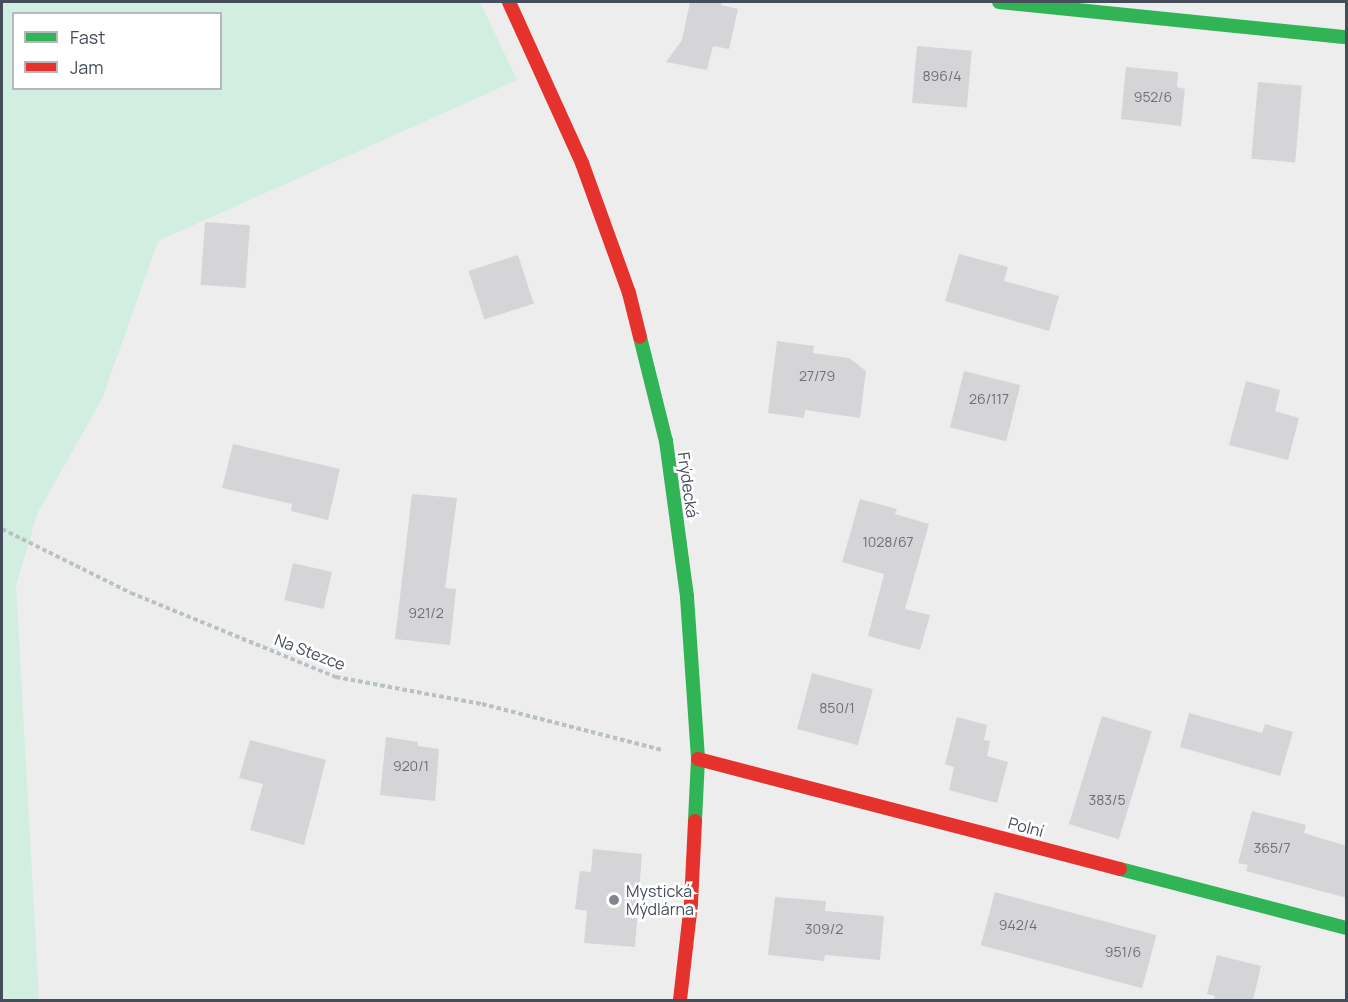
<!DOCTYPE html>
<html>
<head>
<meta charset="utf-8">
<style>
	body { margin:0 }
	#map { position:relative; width:1348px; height:1002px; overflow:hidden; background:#eeeded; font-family:Manrope,sans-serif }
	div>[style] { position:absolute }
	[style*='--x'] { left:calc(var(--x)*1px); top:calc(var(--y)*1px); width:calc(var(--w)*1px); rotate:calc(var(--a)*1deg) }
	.green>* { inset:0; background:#d1eee0 }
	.building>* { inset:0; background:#d5d5d7; transform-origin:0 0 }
	.path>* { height:4px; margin-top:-2px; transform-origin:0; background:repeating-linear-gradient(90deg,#b8c2c2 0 4.5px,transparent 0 7.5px) }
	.fast>* { height:14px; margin:-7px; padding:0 7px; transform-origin:7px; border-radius:7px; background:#30b455 }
	.jam>* { height:14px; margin:-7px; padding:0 7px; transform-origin:7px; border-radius:7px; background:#e5322d }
	.dots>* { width:16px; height:16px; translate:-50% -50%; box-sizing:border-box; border:3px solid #fff; border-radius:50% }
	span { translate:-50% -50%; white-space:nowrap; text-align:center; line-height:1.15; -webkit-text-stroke:5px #fff; paint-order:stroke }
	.number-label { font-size:14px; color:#6a707a }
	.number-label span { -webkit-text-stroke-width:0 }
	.street-label { font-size:16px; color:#454d5a }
	.poi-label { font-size:16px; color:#454d5a }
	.left { translate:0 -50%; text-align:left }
	.frame { position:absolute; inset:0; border:3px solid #454d5a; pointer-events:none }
	.legend { position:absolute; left:12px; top:12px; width:210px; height:78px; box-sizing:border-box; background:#fff; border:2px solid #b5b8bd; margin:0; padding:8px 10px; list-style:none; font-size:18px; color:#454d5a }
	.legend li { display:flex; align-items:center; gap:12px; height:30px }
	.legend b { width:30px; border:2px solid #b5b8bd }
</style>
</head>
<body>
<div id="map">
	<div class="green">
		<div style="clip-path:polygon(evenodd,2px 2px,480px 2px,517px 80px,158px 241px,102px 399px,38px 512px,16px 585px,39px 1000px,2px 1000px,2px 2px,14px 14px,220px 14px,220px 88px,14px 88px,14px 14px)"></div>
	</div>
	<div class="building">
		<div style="clip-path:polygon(690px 2px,722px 2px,721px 5px,738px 9px,729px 49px,713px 46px,707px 70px,666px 62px,682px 40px)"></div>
		<div style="left:917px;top:46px;width:55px;height:57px;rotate:5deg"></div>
		<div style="clip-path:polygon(1126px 67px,1178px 72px,1177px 87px,1185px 89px,1181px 126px,1121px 119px)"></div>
		<div style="left:1258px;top:82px;width:44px;height:77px;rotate:5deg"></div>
		<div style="left:205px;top:222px;width:45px;height:63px;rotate:4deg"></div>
		<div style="clip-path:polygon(959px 254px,1008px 267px,1004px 281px,1059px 296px,1049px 331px,945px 301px)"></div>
		<div style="left:518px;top:255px;width:51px;height:52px;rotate:72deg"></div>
		<div style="clip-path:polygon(777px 341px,814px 346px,813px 353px,849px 358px,866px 371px,860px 418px,805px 410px,804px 418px,768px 413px)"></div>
		<div style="left:964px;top:371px;width:58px;height:58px;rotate:14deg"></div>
		<div style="clip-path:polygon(1246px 381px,1280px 390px,1275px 411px,1299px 418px,1288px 460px,1229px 445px)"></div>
		<div style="clip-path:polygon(233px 444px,340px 469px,328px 520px,291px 511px,292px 504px,222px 488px)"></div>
		<div style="clip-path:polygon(412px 494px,457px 498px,445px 588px,456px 589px,450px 645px,395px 639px)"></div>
		<div style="clip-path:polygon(860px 499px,897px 509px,895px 514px,929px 524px,905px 609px,930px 615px,920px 650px,868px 636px,884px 574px,842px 562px)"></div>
		<div style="left:293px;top:563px;width:40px;height:38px;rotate:13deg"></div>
		<div style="left:812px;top:673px;width:63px;height:58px;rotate:15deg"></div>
		<div style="clip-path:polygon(1189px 713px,1262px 733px,1265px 724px,1293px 732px,1280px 776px,1180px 747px)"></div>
		<div style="left:1102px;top:716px;width:52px;height:113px;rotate:17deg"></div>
		<div style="clip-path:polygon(957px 717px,987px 725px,984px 740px,990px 741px,987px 756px,1008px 762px,997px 803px,949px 790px,954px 767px,945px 764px)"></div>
		<div style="clip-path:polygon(386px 737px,418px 742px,418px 746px,439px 749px,435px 801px,380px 795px)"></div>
		<div style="clip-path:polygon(250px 740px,326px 760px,304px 845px,250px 830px,263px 784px,239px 778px)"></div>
		<div style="clip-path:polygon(1252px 811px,1306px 825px,1304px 833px,1347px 846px,1347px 898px,1246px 871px,1248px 865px,1238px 863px)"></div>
		<div style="clip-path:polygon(593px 849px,642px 854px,635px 947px,584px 943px,587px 911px,575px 909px,580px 871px,591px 872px)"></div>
		<div style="left:995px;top:892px;width:167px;height:55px;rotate:15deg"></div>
		<div style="clip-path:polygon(775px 897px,826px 901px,825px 911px,884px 916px,880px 960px,825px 955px,824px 961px,768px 955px)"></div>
		<div style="clip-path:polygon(1217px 955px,1261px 966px,1253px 1000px,1214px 1000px,1215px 996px,1207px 994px)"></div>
	</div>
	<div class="path">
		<div style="--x:2;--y:529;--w:144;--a:26.4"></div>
		<div style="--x:131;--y:593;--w:222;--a:22.3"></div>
		<div style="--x:336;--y:677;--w:148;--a:10.5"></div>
		<div style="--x:482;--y:704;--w:186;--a:14.3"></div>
	</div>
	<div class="fast">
		<div style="--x:999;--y:2;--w:349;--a:5.8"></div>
		<div style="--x:640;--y:337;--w:107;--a:76"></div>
		<div style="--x:666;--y:441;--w:157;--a:82.3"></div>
		<div style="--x:687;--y:597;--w:162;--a:86.1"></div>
		<div style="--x:698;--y:759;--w:62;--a:92.8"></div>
		<div style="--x:1120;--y:869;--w:234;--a:14.6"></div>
	</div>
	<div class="jam">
		<div style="--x:509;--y:2;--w:177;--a:65.6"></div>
		<div style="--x:582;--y:163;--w:138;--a:70.1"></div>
		<div style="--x:629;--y:293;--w:45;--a:76"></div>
		<div style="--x:698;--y:759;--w:436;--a:14.6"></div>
		<div style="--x:680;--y:1000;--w:98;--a:-83.5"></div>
		<div style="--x:691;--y:903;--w:82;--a:-87.2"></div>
	</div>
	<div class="dots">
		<div style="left:614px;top:900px;background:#80858d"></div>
	</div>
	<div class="number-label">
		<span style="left:942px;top:76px">896/4</span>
		<span style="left:1153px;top:97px">952/6</span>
		<span style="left:817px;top:376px">27/79</span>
		<span style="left:989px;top:399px">26/117</span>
		<span style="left:888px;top:542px">1028/67</span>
		<span style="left:426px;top:613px">921/2</span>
		<span style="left:837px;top:708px">850/1</span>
		<span style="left:411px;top:766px">920/1</span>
		<span style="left:1107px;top:800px">383/5</span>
		<span style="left:1272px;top:848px">365/7</span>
		<span style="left:1018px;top:925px">942/4</span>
		<span style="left:824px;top:929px">309/2</span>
		<span style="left:1123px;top:952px">951/6</span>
	</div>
	<div class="street-label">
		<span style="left:688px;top:485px;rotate:82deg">Frýdecká</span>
		<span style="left:310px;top:652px;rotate:21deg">Na Stezce</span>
		<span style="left:1026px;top:827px;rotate:15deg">Polní</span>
	</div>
	<div class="poi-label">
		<span class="left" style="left:626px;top:900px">Mystická<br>Mýdlárna</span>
	</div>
	<div class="frame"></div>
	<ul class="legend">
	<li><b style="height:8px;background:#30b455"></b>Fast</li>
	<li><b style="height:8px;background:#e5322d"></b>Jam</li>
	</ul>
</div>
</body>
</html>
